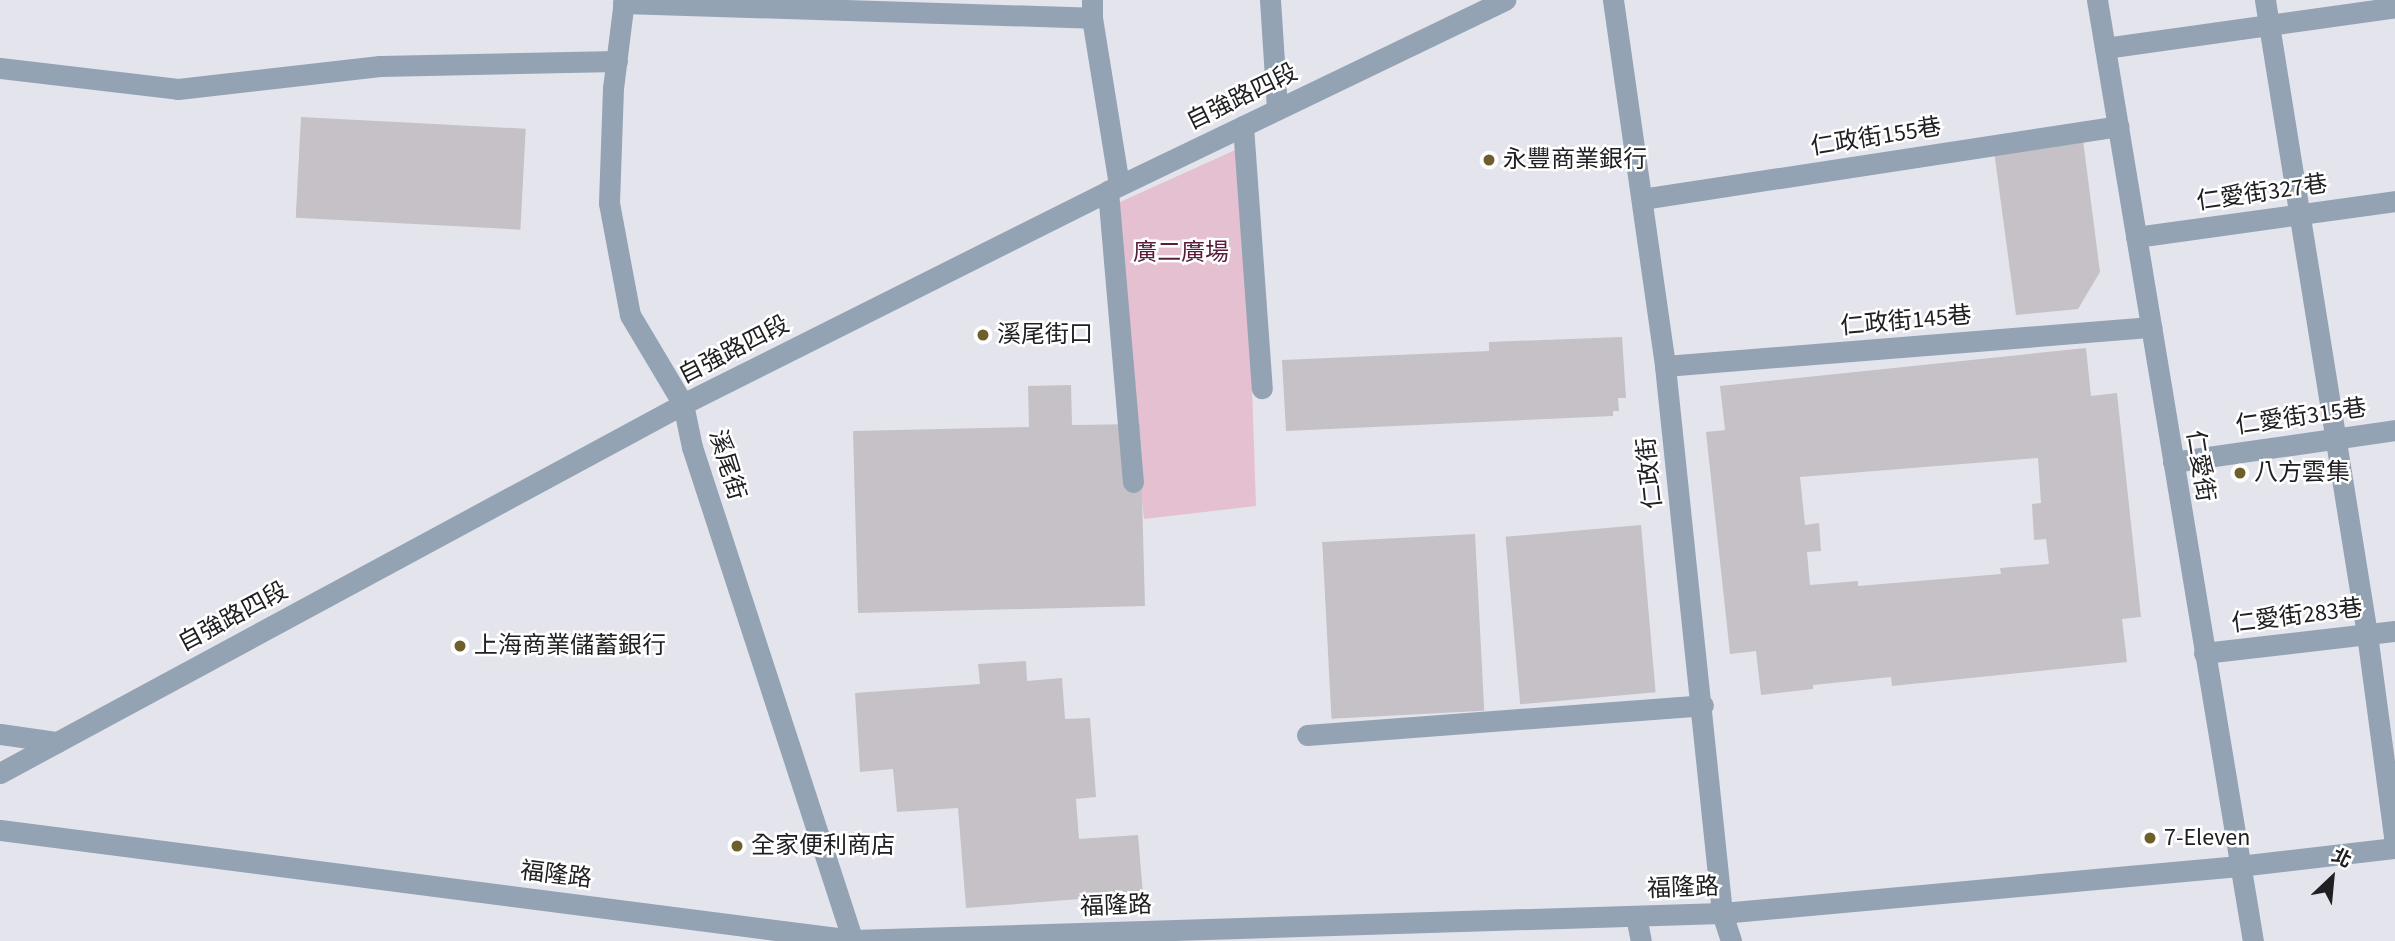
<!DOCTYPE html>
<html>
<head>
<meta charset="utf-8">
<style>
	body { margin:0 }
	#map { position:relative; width:2395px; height:941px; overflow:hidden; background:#e4e5ec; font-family:"Source Sans 3","Noto Sans TC",sans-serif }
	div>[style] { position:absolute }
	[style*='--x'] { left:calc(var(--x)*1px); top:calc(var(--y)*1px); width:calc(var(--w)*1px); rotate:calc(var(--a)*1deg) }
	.green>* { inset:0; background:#e5c0d0 }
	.building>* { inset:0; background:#c5c1c7; transform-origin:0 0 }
	.minor>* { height:21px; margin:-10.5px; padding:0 10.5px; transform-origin:10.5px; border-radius:10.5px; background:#93a3b3 }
	.dots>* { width:19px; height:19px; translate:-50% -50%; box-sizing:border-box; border:4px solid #fff; border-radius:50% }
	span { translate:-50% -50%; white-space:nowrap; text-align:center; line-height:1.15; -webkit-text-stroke:5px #fff; paint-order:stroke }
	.street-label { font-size:24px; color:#202023 }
	.poi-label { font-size:24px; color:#202023 }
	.left { translate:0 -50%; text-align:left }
	.park-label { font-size:24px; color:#581d3c }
	.north { position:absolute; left:2297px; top:843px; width:70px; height:70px; -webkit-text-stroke:5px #fff; paint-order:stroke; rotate:26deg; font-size:19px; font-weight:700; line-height:28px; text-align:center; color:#202023 }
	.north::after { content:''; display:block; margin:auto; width:24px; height:32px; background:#202023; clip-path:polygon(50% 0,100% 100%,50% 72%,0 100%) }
</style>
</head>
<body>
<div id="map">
	<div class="green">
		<div style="clip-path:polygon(1244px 146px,1256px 506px,1144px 519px,1109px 207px)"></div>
	</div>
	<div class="building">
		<div style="left:301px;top:117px;width:225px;height:101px;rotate:3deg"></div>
		<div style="clip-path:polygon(2083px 140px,2100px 272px,2078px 309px,2016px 315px,1994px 151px)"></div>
		<div style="clip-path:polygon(1622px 337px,1626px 398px,1618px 398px,1619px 411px,1613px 411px,1613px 416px,1286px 431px,1282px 360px,1489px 351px,1489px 342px)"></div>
		<div style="clip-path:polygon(evenodd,2086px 348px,2091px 396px,2117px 393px,2141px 617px,2122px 619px,2127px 662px,1892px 686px,1891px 677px,1813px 685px,1813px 689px,1761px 695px,1756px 651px,1730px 654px,1706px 432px,1725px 430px,1720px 386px,2086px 348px,2038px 458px,2041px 503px,2032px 504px,2034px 540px,2046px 539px,2049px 564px,2000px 568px,2001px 574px,1858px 586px,1858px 581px,1810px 585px,1807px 552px,1821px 551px,1819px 523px,1805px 525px,1800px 477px,2038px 458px)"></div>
		<div style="clip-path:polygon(1071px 385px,1072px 425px,1140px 424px,1145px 606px,858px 613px,853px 431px,1029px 427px,1028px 386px)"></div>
		<div style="left:1641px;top:525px;width:168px;height:136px;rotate:85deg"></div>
		<div style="left:1475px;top:534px;width:177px;height:153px;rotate:87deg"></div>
		<div style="clip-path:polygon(1026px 661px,1027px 681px,1062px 678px,1065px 719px,1090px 718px,1096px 797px,1076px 799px,1079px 839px,1138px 835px,1143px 894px,966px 908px,958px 808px,897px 812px,893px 769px,860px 772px,855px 693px,980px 684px,978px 664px)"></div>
	</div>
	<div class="minor">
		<div style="--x:624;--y:0;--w:89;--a:97.1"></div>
		<div style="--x:613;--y:88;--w:115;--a:92"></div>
		<div style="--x:609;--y:203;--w:114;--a:79.4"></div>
		<div style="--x:630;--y:315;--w:104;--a:59.2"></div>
		<div style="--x:683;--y:404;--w:44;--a:78.2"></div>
		<div style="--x:692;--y:447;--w:520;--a:71.95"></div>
		<div style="--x:1092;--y:0;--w:18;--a:90"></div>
		<div style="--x:1092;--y:18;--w:169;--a:80.8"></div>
		<div style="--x:1270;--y:0;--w:109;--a:86.3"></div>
		<div style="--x:1613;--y:0;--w:370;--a:81.9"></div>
		<div style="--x:1665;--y:366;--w:550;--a:84.05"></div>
		<div style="--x:1722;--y:913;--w:29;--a:72"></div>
		<div style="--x:2097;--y:0;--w:954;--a:80.59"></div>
		<div style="--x:2265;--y:0;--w:642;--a:80.86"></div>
		<div style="--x:2367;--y:634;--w:211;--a:82.4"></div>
		<div style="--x:623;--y:3;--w:469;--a:1.8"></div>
		<div style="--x:2105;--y:48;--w:293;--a:-8"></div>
		<div style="--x:0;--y:68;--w:179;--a:6.7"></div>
		<div style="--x:178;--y:89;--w:203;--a:-6.5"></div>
		<div style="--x:380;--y:66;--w:237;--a:-1.2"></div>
		<div style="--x:1243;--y:126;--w:263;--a:85.9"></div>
		<div style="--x:1108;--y:191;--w:292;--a:85.1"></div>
		<div style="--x:1642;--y:199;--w:482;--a:-8.7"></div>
		<div style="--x:2136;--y:237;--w:261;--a:-7.9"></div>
		<div style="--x:1665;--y:366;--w:488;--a:-4.6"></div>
		<div style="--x:2173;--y:462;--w:224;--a:-8.2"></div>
		<div style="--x:2204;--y:653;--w:192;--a:-6.6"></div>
		<div style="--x:0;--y:734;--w:58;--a:8"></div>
		<div style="--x:1307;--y:735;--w:397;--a:-4.3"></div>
		<div style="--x:0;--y:773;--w:776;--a:-28.38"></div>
		<div style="--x:683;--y:404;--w:475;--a:-26.6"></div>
		<div style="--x:1108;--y:191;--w:441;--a:-25.7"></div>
		<div style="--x:0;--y:830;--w:860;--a:7.35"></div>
		<div style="--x:853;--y:940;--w:869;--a:-1.78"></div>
		<div style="--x:1722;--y:913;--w:519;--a:-5.19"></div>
		<div style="--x:2239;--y:866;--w:157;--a:-6.6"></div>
		<div style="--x:1636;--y:916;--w:25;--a:79"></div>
	</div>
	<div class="dots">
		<div style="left:1489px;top:160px;background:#6e5e2c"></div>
		<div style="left:983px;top:335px;background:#6e5e2c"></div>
		<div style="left:2240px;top:473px;background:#6e5e2c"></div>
		<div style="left:460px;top:646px;background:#6e5e2c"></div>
		<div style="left:2150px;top:838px;background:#6e5e2c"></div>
		<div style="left:737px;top:846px;background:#6e5e2c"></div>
	</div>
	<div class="street-label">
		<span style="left:1242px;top:97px;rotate:-26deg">自強路四段</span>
		<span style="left:1876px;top:137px;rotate:-9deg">仁政街155巷</span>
		<span style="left:2262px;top:193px;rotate:-8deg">仁愛街327巷</span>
		<span style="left:1906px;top:321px;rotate:-5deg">仁政街145巷</span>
		<span style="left:734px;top:350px;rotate:-27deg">自強路四段</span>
		<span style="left:2301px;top:417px;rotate:-8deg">仁愛街315巷</span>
		<span style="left:727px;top:465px;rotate:73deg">溪尾街</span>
		<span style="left:2200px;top:466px;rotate:81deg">仁愛街</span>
		<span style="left:1650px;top:473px;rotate:-96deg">仁政街</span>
		<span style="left:2297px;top:616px;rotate:-7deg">仁愛街283巷</span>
		<span style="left:233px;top:617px;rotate:-28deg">自強路四段</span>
		<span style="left:556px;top:875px;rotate:7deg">福隆路</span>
		<span style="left:1683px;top:888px;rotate:-2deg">福隆路</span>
		<span style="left:1116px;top:906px;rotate:-2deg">福隆路</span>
	</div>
	<div class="poi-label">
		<span class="left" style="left:1503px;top:160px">永豐商業銀行</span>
		<span class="left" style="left:997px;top:335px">溪尾街口</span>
		<span class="left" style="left:2254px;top:473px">八方雲集</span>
		<span class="left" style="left:474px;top:646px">上海商業儲蓄銀行</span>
		<span class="left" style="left:2164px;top:838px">7-Eleven</span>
		<span class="left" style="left:751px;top:846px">全家便利商店</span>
	</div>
	<div class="park-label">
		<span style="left:1181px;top:253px">廣二廣場</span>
	</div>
	<div class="north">北</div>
</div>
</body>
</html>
